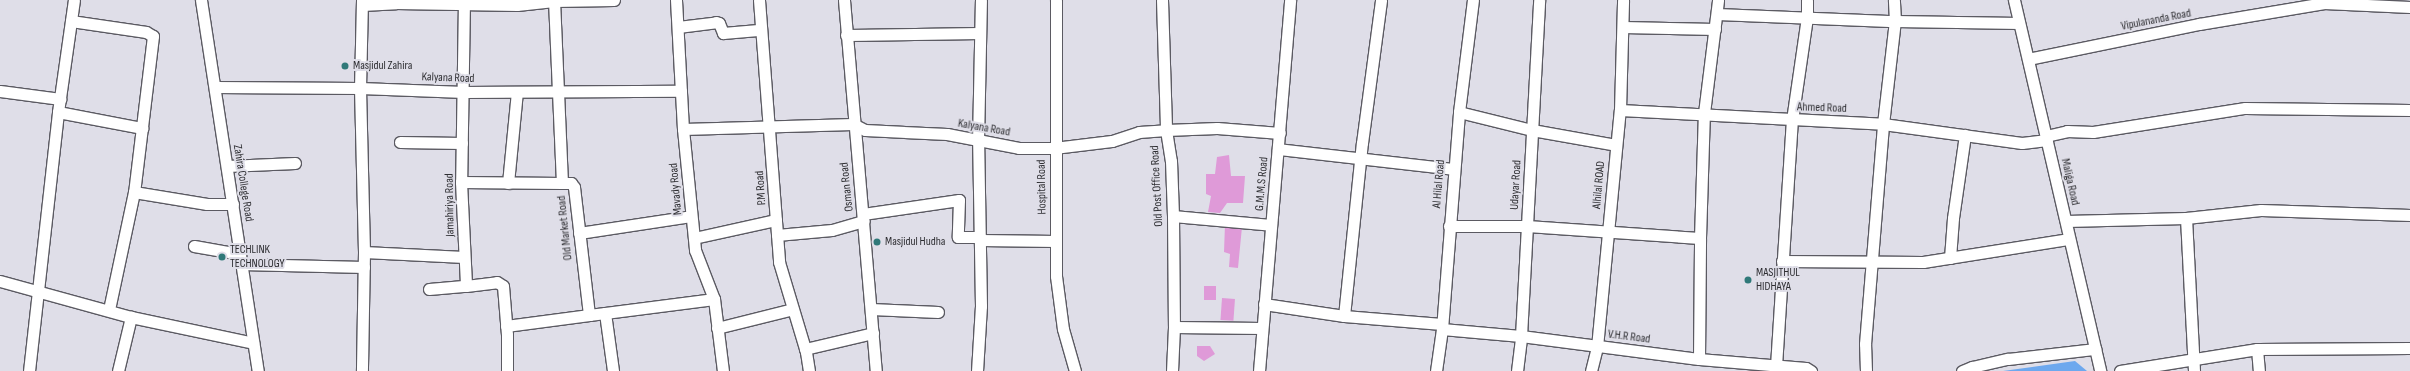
<!DOCTYPE html>
<html>
<head>
<meta charset="utf-8">
<style>
	body { margin:0 }
	#map { position:relative; width:2410px; height:371px; overflow:hidden; background:#dfdee8; font-family:"Sofia Sans Condensed",sans-serif }
	div>[style] { position:absolute }
	[style*='--x'] { left:calc(var(--x)*1px); top:calc(var(--y)*1px); width:calc(var(--w)*1px); rotate:calc(var(--a)*1deg) }
	.green>* { inset:0; background:#df9ad8; transform-origin:0 0 }
	.water>* { inset:0; background:#6da8ee }
	.roads { filter:drop-shadow(1px 0 #5b5a62) drop-shadow(-1px 0 #5b5a62) drop-shadow(0 1px #5b5a62) drop-shadow(0 -1px #5b5a62) }
	.street>* { height:11px; margin:-5.5px; padding:0 5.5px; transform-origin:5.5px; border-radius:5.5px; background:#fff }
	.dots>* { width:11px; height:11px; translate:-50% -50%; box-sizing:border-box; border:2px solid #dfdee8; border-radius:50% }
	span { translate:-50% -50%; white-space:nowrap; text-align:center; line-height:1.15; -webkit-text-stroke:4px #dfdee8; paint-order:stroke }
	.street-label { font-size:12px; color:#2e2e32 }
	.poi-label { font-size:12px; color:#2e2e32 }
	.left { translate:0 -50%; text-align:left }
</style>
</head>
<body>
<div id="map">
	<div class="green">
		<div style="clip-path:polygon(1229px 155px,1231px 176px,1245px 176px,1243px 203px,1227px 203px,1220px 213px,1208px 212px,1211px 196px,1206px 194px,1206px 174px,1215px 174px,1217px 157px)"></div>
		<div style="clip-path:polygon(1225px 224px,1242px 227px,1238px 268px,1229px 267px,1230px 254px,1224px 252px)"></div>
		<div style="left:1204px;top:286px;width:12px;height:14px"></div>
		<div style="left:1222px;top:298px;width:13px;height:22px;rotate:4deg"></div>
		<div style="clip-path:polygon(1197px 346px,1210px 346px,1215px 354px,1204px 361px,1197px 356px)"></div>
	</div>
	<div class="water">
		<div style="clip-path:polygon(2075px 361px,2087px 371px,2003px 371px)"></div>
	</div>
	<div class="roads">
		<div class="street">
			<div style="--x:201;--y:0;--w:375;--a:81.3"></div>
			<div style="--x:362;--y:0;--w:88;--a:91.3"></div>
			<div style="--x:360;--y:88;--w:164;--a:88.6"></div>
			<div style="--x:364;--y:252;--w:119;--a:91"></div>
			<div style="--x:464;--y:0;--w:182;--a:90.9"></div>
			<div style="--x:461;--y:182;--w:104;--a:87.2"></div>
			<div style="--x:466;--y:286;--w:31;--a:-7"></div>
			<div style="--x:497;--y:282;--w:7;--a:34"></div>
			<div style="--x:503;--y:286;--w:49;--a:85.3"></div>
			<div style="--x:507;--y:335;--w:36;--a:90"></div>
			<div style="--x:554;--y:0;--w:183;--a:87.5"></div>
			<div style="--x:562;--y:183;--w:9;--a:0"></div>
			<div style="--x:571;--y:183;--w:5;--a:53"></div>
			<div style="--x:574;--y:187;--w:129;--a:83.3"></div>
			<div style="--x:589;--y:315;--w:16;--a:-7"></div>
			<div style="--x:605;--y:313;--w:59;--a:82.1"></div>
			<div style="--x:676;--y:0;--w:129;--a:86.9"></div>
			<div style="--x:683;--y:129;--w:122;--a:84.3"></div>
			<div style="--x:695;--y:250;--w:53;--a:68.8"></div>
			<div style="--x:714;--y:299;--w:73;--a:82.9"></div>
			<div style="--x:759;--y:0;--w:263;--a:85.6"></div>
			<div style="--x:779;--y:262;--w:94;--a:73.3"></div>
			<div style="--x:806;--y:352;--w:19;--a:81"></div>
			<div style="--x:844;--y:0;--w:372;--a:85.1"></div>
			<div style="--x:1056;--y:0;--w:276;--a:90"></div>
			<div style="--x:1056;--y:276;--w:53;--a:82.5"></div>
			<div style="--x:1063;--y:329;--w:44;--a:74.1"></div>
			<div style="--x:1162;--y:0;--w:130;--a:88.2"></div>
			<div style="--x:1166;--y:130;--w:31;--a:81"></div>
			<div style="--x:1171;--y:161;--w:55;--a:87.9"></div>
			<div style="--x:1173;--y:216;--w:111;--a:89.5"></div>
			<div style="--x:1174;--y:327;--w:44;--a:92.6"></div>
			<div style="--x:2014;--y:0;--w:381;--a:76.9"></div>
			<div style="--x:362;--y:5;--w:34;--a:-3"></div>
			<div style="--x:396;--y:3;--w:121;--a:0.9"></div>
			<div style="--x:517;--y:5;--w:37;--a:-6"></div>
			<div style="--x:554;--y:1;--w:60;--a:-1"></div>
			<div style="--x:1717;--y:14;--w:178;--a:2.3"></div>
			<div style="--x:1895;--y:21;--w:124;--a:0.9"></div>
			<div style="--x:71;--y:21;--w:76;--a:8.3"></div>
			<div style="--x:146;--y:32;--w:8;--a:30"></div>
			<div style="--x:153;--y:36;--w:157;--a:96.9"></div>
			<div style="--x:134;--y:192;--w:121;--a:102"></div>
			<div style="--x:678;--y:27;--w:38;--a:-7"></div>
			<div style="--x:716;--y:22;--w:3;--a:18"></div>
			<div style="--x:719;--y:23;--w:11;--a:68"></div>
			<div style="--x:723;--y:33;--w:38;--a:-5"></div>
			<div style="--x:1623;--y:27;--w:92;--a:1.2"></div>
			<div style="--x:846;--y:35;--w:134;--a:-0.9"></div>
			<div style="--x:2028;--y:59;--w:175;--a:-11.6"></div>
			<div style="--x:2199;--y:24;--w:127;--a:-9.5"></div>
			<div style="--x:2324;--y:3;--w:86;--a:2.7"></div>
			<div style="--x:215;--y:87;--w:145;--a:0.4"></div>
			<div style="--x:360;--y:88;--w:104;--a:2.2"></div>
			<div style="--x:464;--y:92;--w:217;--a:-0.3"></div>
			<div style="--x:0;--y:91;--w:61;--a:7.6"></div>
			<div style="--x:1620;--y:110;--w:263;--a:3"></div>
			<div style="--x:1883;--y:124;--w:140;--a:7.8"></div>
			<div style="--x:2022;--y:143;--w:25;--a:-7"></div>
			<div style="--x:58;--y:112;--w:86;--a:10.8"></div>
			<div style="--x:1459;--y:112;--w:75;--a:13.9"></div>
			<div style="--x:1532;--y:130;--w:85;--a:10.1"></div>
			<div style="--x:683;--y:129;--w:170;--a:-1.7"></div>
			<div style="--x:853;--y:124;--w:13;--a:27"></div>
			<div style="--x:865;--y:130;--w:82;--a:2.8"></div>
			<div style="--x:947;--y:134;--w:73;--a:11"></div>
			<div style="--x:1019;--y:148;--w:35;--a:0"></div>
			<div style="--x:1054;--y:148;--w:58;--a:-6.9"></div>
			<div style="--x:1112;--y:141;--w:28;--a:-18"></div>
			<div style="--x:1139;--y:132;--w:27;--a:-4"></div>
			<div style="--x:1166;--y:130;--w:51;--a:-2.2"></div>
			<div style="--x:1217;--y:128;--w:63;--a:4.5"></div>
			<div style="--x:2046;--y:136;--w:22;--a:-13"></div>
			<div style="--x:2067;--y:131;--w:26;--a:2"></div>
			<div style="--x:2093;--y:132;--w:154;--a:-9"></div>
			<div style="--x:2245;--y:108;--w:165;--a:0.7"></div>
			<div style="--x:400;--y:142;--w:62;--a:0.9"></div>
			<div style="--x:1278;--y:149;--w:177;--a:6.5"></div>
			<div style="--x:227;--y:166;--w:68;--a:-2.5"></div>
			<div style="--x:461;--y:182;--w:101;--a:0.6"></div>
			<div style="--x:508;--y:183;--w:91;--a:-84.4"></div>
			<div style="--x:134;--y:192;--w:74;--a:9.3"></div>
			<div style="--x:207;--y:204;--w:26;--a:0"></div>
			<div style="--x:863;--y:214;--w:97;--a:-8.3"></div>
			<div style="--x:959;--y:200;--w:37;--a:92"></div>
			<div style="--x:958;--y:237;--w:22;--a:0"></div>
			<div style="--x:1173;--y:216;--w:98;--a:5.2"></div>
			<div style="--x:2186;--y:218;--w:153;--a:87"></div>
			<div style="--x:2066;--y:221;--w:120;--a:-1.4"></div>
			<div style="--x:2186;--y:218;--w:75;--a:-6.1"></div>
			<div style="--x:2261;--y:210;--w:149;--a:1.9"></div>
			<div style="--x:1449;--y:226;--w:78;--a:0"></div>
			<div style="--x:1527;--y:226;--w:173;--a:4"></div>
			<div style="--x:579;--y:233;--w:113;--a:-8.6"></div>
			<div style="--x:777;--y:235;--w:55;--a:-5.2"></div>
			<div style="--x:832;--y:230;--w:33;--a:-16"></div>
			<div style="--x:694;--y:238;--w:84;--a:-12.4"></div>
			<div style="--x:980;--y:240;--w:76;--a:0.8"></div>
			<div style="--x:194;--y:246;--w:47;--a:9.9"></div>
			<div style="--x:364;--y:252;--w:100;--a:2.9"></div>
			<div style="--x:1950;--y:258;--w:40;--a:-85.7"></div>
			<div style="--x:1953;--y:218;--w:84;--a:-81.8"></div>
			<div style="--x:1782;--y:261;--w:141;--a:0.4"></div>
			<div style="--x:1923;--y:262;--w:148;--a:-9"></div>
			<div style="--x:241;--y:264;--w:123;--a:1.4"></div>
			<div style="--x:0;--y:281;--w:136;--a:15.4"></div>
			<div style="--x:131;--y:317;--w:125;--a:12"></div>
			<div style="--x:429;--y:289;--w:37;--a:-5"></div>
			<div style="--x:1264;--y:304;--w:81;--a:8.5"></div>
			<div style="--x:1344;--y:316;--w:98;--a:4.7"></div>
			<div style="--x:871;--y:309;--w:67;--a:2.6"></div>
			<div style="--x:605;--y:313;--w:110;--a:-7.3"></div>
			<div style="--x:1344;--y:316;--w:174;--a:-84.1"></div>
			<div style="--x:1362;--y:143;--w:144;--a:-82.4"></div>
			<div style="--x:506;--y:326;--w:84;--a:-7.5"></div>
			<div style="--x:1174;--y:327;--w:88;--a:0.7"></div>
			<div style="--x:717;--y:328;--w:78;--a:-14"></div>
			<div style="--x:1442;--y:329;--w:79;--a:5.1"></div>
			<div style="--x:1521;--y:336;--w:179;--a:7.4"></div>
			<div style="--x:1699;--y:359;--w:107;--a:4.8"></div>
			<div style="--x:1806;--y:368;--w:6;--a:31"></div>
			<div style="--x:805;--y:349;--w:70;--a:-13.2"></div>
			<div style="--x:2257;--y:349;--w:22;--a:85"></div>
			<div style="--x:1699;--y:359;--w:121;--a:-89.5"></div>
			<div style="--x:1700;--y:238;--w:125;--a:-88.2"></div>
			<div style="--x:1704;--y:113;--w:114;--a:-82.9"></div>
			<div style="--x:1776;--y:366;--w:247;--a:-86.3"></div>
			<div style="--x:1792;--y:120;--w:104;--a:-81.7"></div>
			<div style="--x:1807;--y:17;--w:17;--a:-90"></div>
			<div style="--x:29;--y:371;--w:261;--a:-83.6"></div>
			<div style="--x:58;--y:112;--w:113;--a:-81.9"></div>
			<div style="--x:118;--y:371;--w:56;--a:-76.5"></div>
			<div style="--x:977;--y:371;--w:65;--a:-86.5"></div>
			<div style="--x:981;--y:306;--w:165;--a:-91"></div>
			<div style="--x:978;--y:141;--w:141;--a:-88.8"></div>
			<div style="--x:1259;--y:371;--w:372;--a:-85.2"></div>
			<div style="--x:1436;--y:371;--w:42;--a:-81.9"></div>
			<div style="--x:1442;--y:329;--w:218;--a:-85.5"></div>
			<div style="--x:1459;--y:112;--w:113;--a:-82.9"></div>
			<div style="--x:1517;--y:371;--w:35;--a:-83"></div>
			<div style="--x:1521;--y:336;--w:336;--a:-86.9"></div>
			<div style="--x:1591;--y:371;--w:25;--a:-76"></div>
			<div style="--x:1597;--y:347;--w:238;--a:-84.5"></div>
			<div style="--x:1620;--y:110;--w:110;--a:-88.4"></div>
			<div style="--x:1866;--y:371;--w:27;--a:-92"></div>
			<div style="--x:1865;--y:344;--w:221;--a:-85.3"></div>
			<div style="--x:1883;--y:124;--w:104;--a:-83.4"></div>
			<div style="--x:1895;--y:21;--w:21;--a:-93"></div>
			<div style="--x:1962;--y:371;--w:11;--a:-22"></div>
			<div style="--x:1972;--y:367;--w:37;--a:-13"></div>
			<div style="--x:2008;--y:359;--w:88;--a:-6.6"></div>
			<div style="--x:2120;--y:371;--w:139;--a:-9.1"></div>
			<div style="--x:2257;--y:349;--w:153;--a:-0.4"></div>
		</div>
	</div>
	<div class="dots">
		<div style="left:345px;top:66px;background:#307979"></div>
		<div style="left:877px;top:242px;background:#307979"></div>
		<div style="left:222px;top:257px;background:#307979"></div>
		<div style="left:1748px;top:280px;background:#307979"></div>
	</div>
	<div class="street-label">
		<span style="left:2156px;top:20px;rotate:-11deg">Vipulananda Road</span>
		<span style="left:448px;top:78px;rotate:2deg">Kalyana Road</span>
		<span style="left:1822px;top:108px;rotate:2deg">Ahmed Road</span>
		<span style="left:984px;top:128px;rotate:10deg">Kalyana Road</span>
		<span style="left:2070px;top:182px;rotate:77deg">Maliga Road</span>
		<span style="left:243px;top:183px;rotate:81deg">Zahira College Road</span>
		<span style="left:1262px;top:184px;rotate:-85deg">G.M.M.S Road</span>
		<span style="left:1439px;top:184px;rotate:-85deg">Al Hilal Road</span>
		<span style="left:1516px;top:185px;rotate:-87deg">Udayar Road</span>
		<span style="left:1599px;top:185px;rotate:-85deg">Alhilal ROAD</span>
		<span style="left:1157px;top:186px;rotate:-93deg">Old Post Office Road</span>
		<span style="left:847px;top:187px;rotate:-96deg">Osman Road</span>
		<span style="left:1042px;top:187px;rotate:-91deg">Hospital Road</span>
		<span style="left:761px;top:188px;rotate:-94deg">P.M Road</span>
		<span style="left:676px;top:189px;rotate:-95deg">Mavady Road</span>
		<span style="left:450px;top:205px;rotate:-91deg">Jamahiriya Road</span>
		<span style="left:565px;top:228px;rotate:-96deg">Old Market Road</span>
		<span style="left:1629px;top:337px;rotate:7deg">V.H.R Road</span>
	</div>
	<div class="poi-label">
		<span class="left" style="left:353px;top:66px">Masjidul Zahira</span>
		<span class="left" style="left:885px;top:242px">Masjidul Hudha</span>
		<span class="left" style="left:230px;top:257px">TECHLINK<br>TECHNOLOGY</span>
		<span class="left" style="left:1756px;top:280px">MASJITHUL<br>HIDHAYA</span>
	</div>
</div>
</body>
</html>
